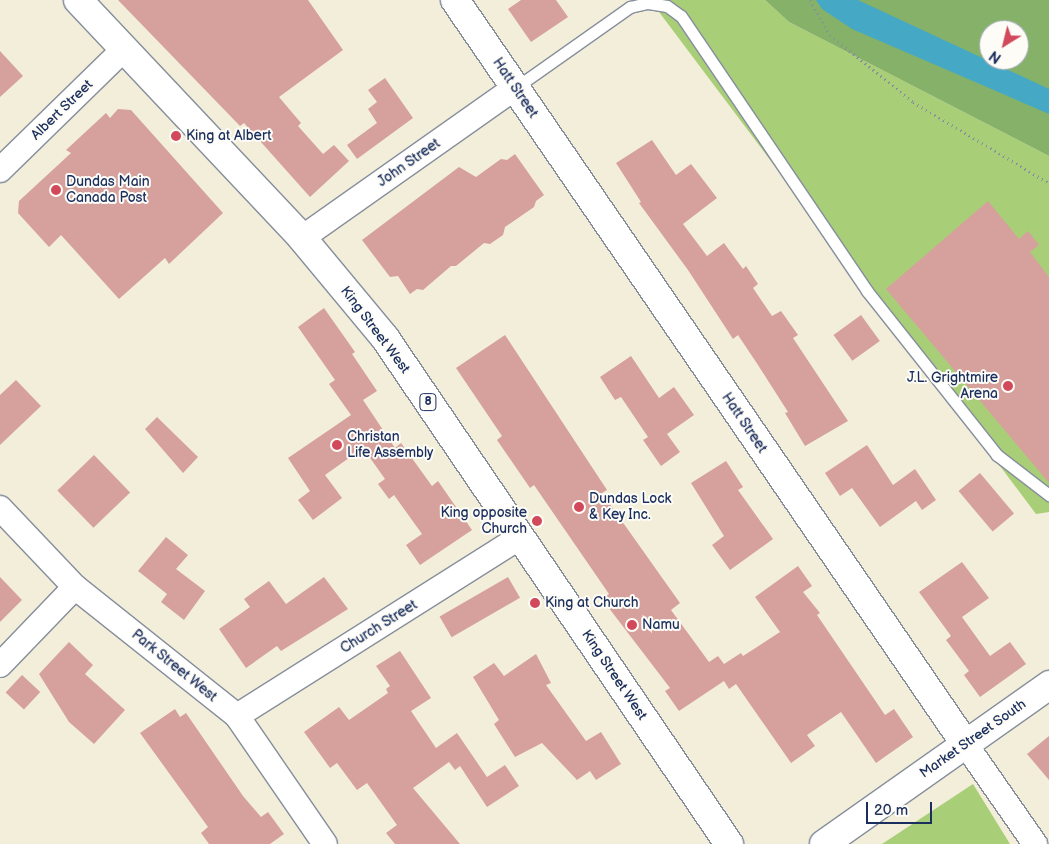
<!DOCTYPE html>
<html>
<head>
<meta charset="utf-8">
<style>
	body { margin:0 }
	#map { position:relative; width:1049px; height:844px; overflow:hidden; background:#f2eed9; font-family:"Balsamiq Sans",sans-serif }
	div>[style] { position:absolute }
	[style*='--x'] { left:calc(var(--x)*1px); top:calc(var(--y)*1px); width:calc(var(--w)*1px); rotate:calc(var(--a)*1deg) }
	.green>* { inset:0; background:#a9ce78 }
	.forest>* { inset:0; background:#86b168 }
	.water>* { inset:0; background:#45a9c5 }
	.building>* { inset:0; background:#d6a19c; transform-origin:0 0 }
	.path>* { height:3px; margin-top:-1.5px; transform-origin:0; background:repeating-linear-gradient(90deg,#868e9c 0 1px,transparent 0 5px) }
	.roads { filter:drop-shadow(1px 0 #868e9c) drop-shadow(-1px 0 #868e9c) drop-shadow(0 1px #868e9c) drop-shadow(0 -1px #868e9c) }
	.lane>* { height:11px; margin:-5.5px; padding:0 5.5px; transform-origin:5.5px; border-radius:5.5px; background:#fff }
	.street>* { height:24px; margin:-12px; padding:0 12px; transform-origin:12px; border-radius:12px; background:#fff }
	.secondary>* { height:28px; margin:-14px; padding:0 14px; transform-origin:14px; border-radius:14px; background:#fff }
	.primary>* { height:28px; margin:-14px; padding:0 14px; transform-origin:14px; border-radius:14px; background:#fff }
	.dots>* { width:14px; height:14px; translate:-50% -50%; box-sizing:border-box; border:2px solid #fdfcf7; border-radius:50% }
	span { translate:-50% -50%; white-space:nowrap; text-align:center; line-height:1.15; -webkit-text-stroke:4px #fdfcf7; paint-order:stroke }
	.shield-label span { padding:1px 4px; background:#fdfcf7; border:1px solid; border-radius:4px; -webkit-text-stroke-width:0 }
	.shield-label { font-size:12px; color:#1b2f5e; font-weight:700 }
	.street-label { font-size:14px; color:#1b2f5e }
	.poi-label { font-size:14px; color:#1b2f5e }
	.left { translate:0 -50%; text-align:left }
	.right { translate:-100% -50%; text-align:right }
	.north { position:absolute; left:979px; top:20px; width:50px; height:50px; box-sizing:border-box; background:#fdfcf7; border:1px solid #a3aaba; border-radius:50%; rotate:216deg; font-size:14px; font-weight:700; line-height:20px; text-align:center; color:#1b2f5e }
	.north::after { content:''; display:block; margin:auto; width:18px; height:22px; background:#d1495b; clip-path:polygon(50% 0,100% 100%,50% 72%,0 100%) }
	.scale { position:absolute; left:866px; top:802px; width:66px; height:22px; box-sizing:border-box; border:2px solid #1b2f5e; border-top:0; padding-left:6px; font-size:15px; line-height:18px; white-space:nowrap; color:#1b2f5e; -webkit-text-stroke:4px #fdfcf7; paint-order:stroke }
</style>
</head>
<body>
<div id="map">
	<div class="green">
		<div style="clip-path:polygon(650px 0,765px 0,789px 22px,1049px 156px,1049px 512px,1036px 514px)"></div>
		<div style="clip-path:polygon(973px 784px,1010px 844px,882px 844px)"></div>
	</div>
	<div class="forest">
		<div style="clip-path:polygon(evenodd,765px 0,1049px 0,1049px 156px,789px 22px,765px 0,989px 30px,1019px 30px,1019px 60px,989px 60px,989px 30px)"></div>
	</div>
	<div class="water">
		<div style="clip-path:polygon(816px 0,858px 0,1049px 89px,1049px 114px,852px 29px,822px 9px)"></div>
	</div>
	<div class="building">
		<div style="clip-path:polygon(118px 0,308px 0,343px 50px,279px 97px,301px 123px,298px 126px,323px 154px,334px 145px,349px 161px,310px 197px,244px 123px,240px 126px)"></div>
		<div style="clip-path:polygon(521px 0,556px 0,568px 17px,531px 42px,508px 9px)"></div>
		<div style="clip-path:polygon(0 51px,23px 76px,0 97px)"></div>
		<div style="clip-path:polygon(385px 78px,413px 118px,357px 159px,347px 145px,377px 123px,368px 109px,377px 102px,368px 90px)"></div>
		<div style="clip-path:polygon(118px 109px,131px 110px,223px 213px,169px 264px,165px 258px,119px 299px,61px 235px,49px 247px,18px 213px,19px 201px,71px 153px,66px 150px,106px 113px,110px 118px)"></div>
		<div style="clip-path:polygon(652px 140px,676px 175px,691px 164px,717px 198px,683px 224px,707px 256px,724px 243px,743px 269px,746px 266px,758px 284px,753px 288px,772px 316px,781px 311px,798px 335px,793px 338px,848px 421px,805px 446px,785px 413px,788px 412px,758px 365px,738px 335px,733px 339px,688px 270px,639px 203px,641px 202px,616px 163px)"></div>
		<div style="clip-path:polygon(515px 154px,544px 195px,536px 201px,534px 207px,505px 227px,503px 235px,490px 244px,484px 243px,456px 266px,451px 266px,423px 290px,417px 289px,410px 294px,398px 276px,390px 277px,362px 240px,459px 167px,476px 177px,501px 159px,507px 160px)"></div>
		<div style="clip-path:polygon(988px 201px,1019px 239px,1028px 231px,1039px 245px,1030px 252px,1049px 277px,1049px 483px,886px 289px)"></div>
		<div style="clip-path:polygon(324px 308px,355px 352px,352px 354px,377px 391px,363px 400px,395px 448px,401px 443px,432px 486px,438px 481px,472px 530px,420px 565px,406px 545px,422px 534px,394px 495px,389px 499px,378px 484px,385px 479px,363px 448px,325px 475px,342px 498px,313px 520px,298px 500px,310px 491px,288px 458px,351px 415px,329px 384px,335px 380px,298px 327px)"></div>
		<div style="left:861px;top:315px;width:32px;height:34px;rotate:54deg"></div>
		<div style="clip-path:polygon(505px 335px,607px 490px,602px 493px,680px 603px,671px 610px,709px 662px,718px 656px,724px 664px,741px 653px,743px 656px,780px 632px,755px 597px,798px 566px,812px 586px,803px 592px,820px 613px,817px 615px,885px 715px,894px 709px,913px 737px,876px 763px,841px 712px,807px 735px,815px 746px,791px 763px,736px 684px,729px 689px,724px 681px,679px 711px,665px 691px,670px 688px,602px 599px,609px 594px,534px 485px,530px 488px,497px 440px,502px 436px,456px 368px)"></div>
		<div style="clip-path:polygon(631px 356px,659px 398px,674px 387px,694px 415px,667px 434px,680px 452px,661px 466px,643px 440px,648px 437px,621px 397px,615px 400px,600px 377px)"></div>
		<div style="clip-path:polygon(16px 380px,41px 406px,0 445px,0 395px)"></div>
		<div style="clip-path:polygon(157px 417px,198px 457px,183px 473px,145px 429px)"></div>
		<div style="clip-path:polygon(867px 445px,893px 485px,915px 469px,936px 500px,922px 510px,916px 501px,880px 527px,852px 488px,840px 496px,825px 473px)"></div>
		<div style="left:94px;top:455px;width:52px;height:51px;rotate:46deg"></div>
		<div style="clip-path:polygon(726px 461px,743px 487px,738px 490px,773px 539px,730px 570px,712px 545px,724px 536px,691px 483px)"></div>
		<div style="left:980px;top:473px;width:53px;height:28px;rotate:50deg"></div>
		<div style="clip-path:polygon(166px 537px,188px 555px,176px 569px,205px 591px,184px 620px,161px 602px,167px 594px,138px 571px)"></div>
		<div style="clip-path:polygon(962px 562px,989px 598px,962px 617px,990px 656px,1010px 642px,1026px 664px,980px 697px,964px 675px,969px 671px,946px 640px,951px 636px,919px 592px)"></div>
		<div style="clip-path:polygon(0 577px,22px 600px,0 622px)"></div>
		<div style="clip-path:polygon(324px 577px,348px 609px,281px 651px,277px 646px,246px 668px,219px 629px,250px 607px,244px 599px,269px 581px,286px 604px)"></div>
		<div style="left:508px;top:577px;width:24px;height:79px;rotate:60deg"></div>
		<div style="clip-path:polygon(69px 642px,93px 665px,85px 674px,125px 710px,94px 744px,69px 722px,39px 674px)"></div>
		<div style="clip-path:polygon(400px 651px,431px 698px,411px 711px,436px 748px,457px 733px,487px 777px,505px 765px,519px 786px,487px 807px,460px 766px,455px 770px,449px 762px,413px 788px,460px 844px,395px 844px,386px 833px,397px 825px,367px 783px,357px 790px,337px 763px,330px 768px,304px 732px,339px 707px,349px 720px,388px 693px,386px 689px,390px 686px,376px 666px)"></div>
		<div style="clip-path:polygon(536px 654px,551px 683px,546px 685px,586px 741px,601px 732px,621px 764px,596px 780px,590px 771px,577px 780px,542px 743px,515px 757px,494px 724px,499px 720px,473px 677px,494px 663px,504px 676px)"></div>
		<div style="left:22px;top:675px;width:25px;height:24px;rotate:43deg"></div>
		<div style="clip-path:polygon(175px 709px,180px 717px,186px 713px,243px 796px,261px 817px,268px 812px,284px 834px,270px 844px,209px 844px,201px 833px,208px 827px,140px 733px)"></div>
		<div style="clip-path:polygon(1049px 736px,1049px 780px,1027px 754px)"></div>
	</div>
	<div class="path">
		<div style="--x:810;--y:0;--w:40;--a:60.3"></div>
		<div style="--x:830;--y:35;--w:107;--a:38.9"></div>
		<div style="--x:913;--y:102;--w:158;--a:30.8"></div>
	</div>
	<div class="roads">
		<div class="lane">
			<div style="--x:515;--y:88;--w:141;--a:-35.2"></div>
			<div style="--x:630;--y:7;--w:18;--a:-13"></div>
			<div style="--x:648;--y:3;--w:19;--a:9"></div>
			<div style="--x:667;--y:6;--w:17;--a:36"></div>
			<div style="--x:681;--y:16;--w:332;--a:55.9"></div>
			<div style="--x:867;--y:291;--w:209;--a:51.6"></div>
			<div style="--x:997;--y:455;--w:66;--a:37.6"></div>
		</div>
		<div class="street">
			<div style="--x:0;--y:170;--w:172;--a:-44.3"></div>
			<div style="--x:302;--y:238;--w:261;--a:-35.2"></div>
			<div style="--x:0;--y:508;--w:109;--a:46.5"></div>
			<div style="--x:75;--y:587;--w:207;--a:38.5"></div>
			<div style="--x:237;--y:716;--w:155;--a:55.5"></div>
			<div style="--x:0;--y:665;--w:108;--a:-46.1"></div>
			<div style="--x:237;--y:716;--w:335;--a:-32.3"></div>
			<div style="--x:966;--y:745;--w:121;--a:55.1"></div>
		</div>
		<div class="secondary">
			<div style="--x:455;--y:0;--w:903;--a:55.55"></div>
			<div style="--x:824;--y:844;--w:276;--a:-35.2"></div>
		</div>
		<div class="primary">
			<div style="--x:78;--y:0;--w:327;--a:46.7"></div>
			<div style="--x:302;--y:238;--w:130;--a:50.3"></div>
			<div style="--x:385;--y:338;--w:612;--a:55.79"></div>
		</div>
	</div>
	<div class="dots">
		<div style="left:176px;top:136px;background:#d1495b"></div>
		<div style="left:56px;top:190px;background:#d1495b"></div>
		<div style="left:1008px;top:386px;background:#d1495b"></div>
		<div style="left:337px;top:445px;background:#d1495b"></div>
		<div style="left:579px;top:507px;background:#d1495b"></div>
		<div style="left:537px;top:521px;background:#d1495b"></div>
		<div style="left:535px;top:603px;background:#d1495b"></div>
		<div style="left:632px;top:625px;background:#d1495b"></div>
	</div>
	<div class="shield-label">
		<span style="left:428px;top:402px">8</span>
	</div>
	<div class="street-label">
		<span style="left:515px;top:88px;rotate:56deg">Hatt Street</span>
		<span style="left:62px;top:110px;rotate:-44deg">Albert Street</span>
		<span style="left:409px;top:163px;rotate:-35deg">John Street</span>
		<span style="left:375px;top:330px;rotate:53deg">King Street West</span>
		<span style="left:744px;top:423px;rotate:56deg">Hatt Street</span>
		<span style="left:379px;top:627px;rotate:-32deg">Church Street</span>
		<span style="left:174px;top:666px;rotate:39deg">Park Street West</span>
		<span style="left:614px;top:675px;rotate:56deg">King Street West</span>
		<span style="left:973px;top:739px;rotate:-35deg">Market Street South</span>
	</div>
	<div class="poi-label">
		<span class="left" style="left:186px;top:136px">King at Albert</span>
		<span class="left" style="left:66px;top:190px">Dundas Main<br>Canada Post</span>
		<span class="right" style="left:998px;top:386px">J.L. Grightmire<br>Arena</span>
		<span class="left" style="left:347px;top:445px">Christan<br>Life Assembly</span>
		<span class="left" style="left:589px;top:507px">Dundas Lock<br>&amp; Key Inc.</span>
		<span class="right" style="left:527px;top:521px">King opposite<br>Church</span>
		<span class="left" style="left:545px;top:603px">King at Church</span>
		<span class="left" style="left:642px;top:625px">Namu</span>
	</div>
	<div class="north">N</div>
	<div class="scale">20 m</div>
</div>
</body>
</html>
